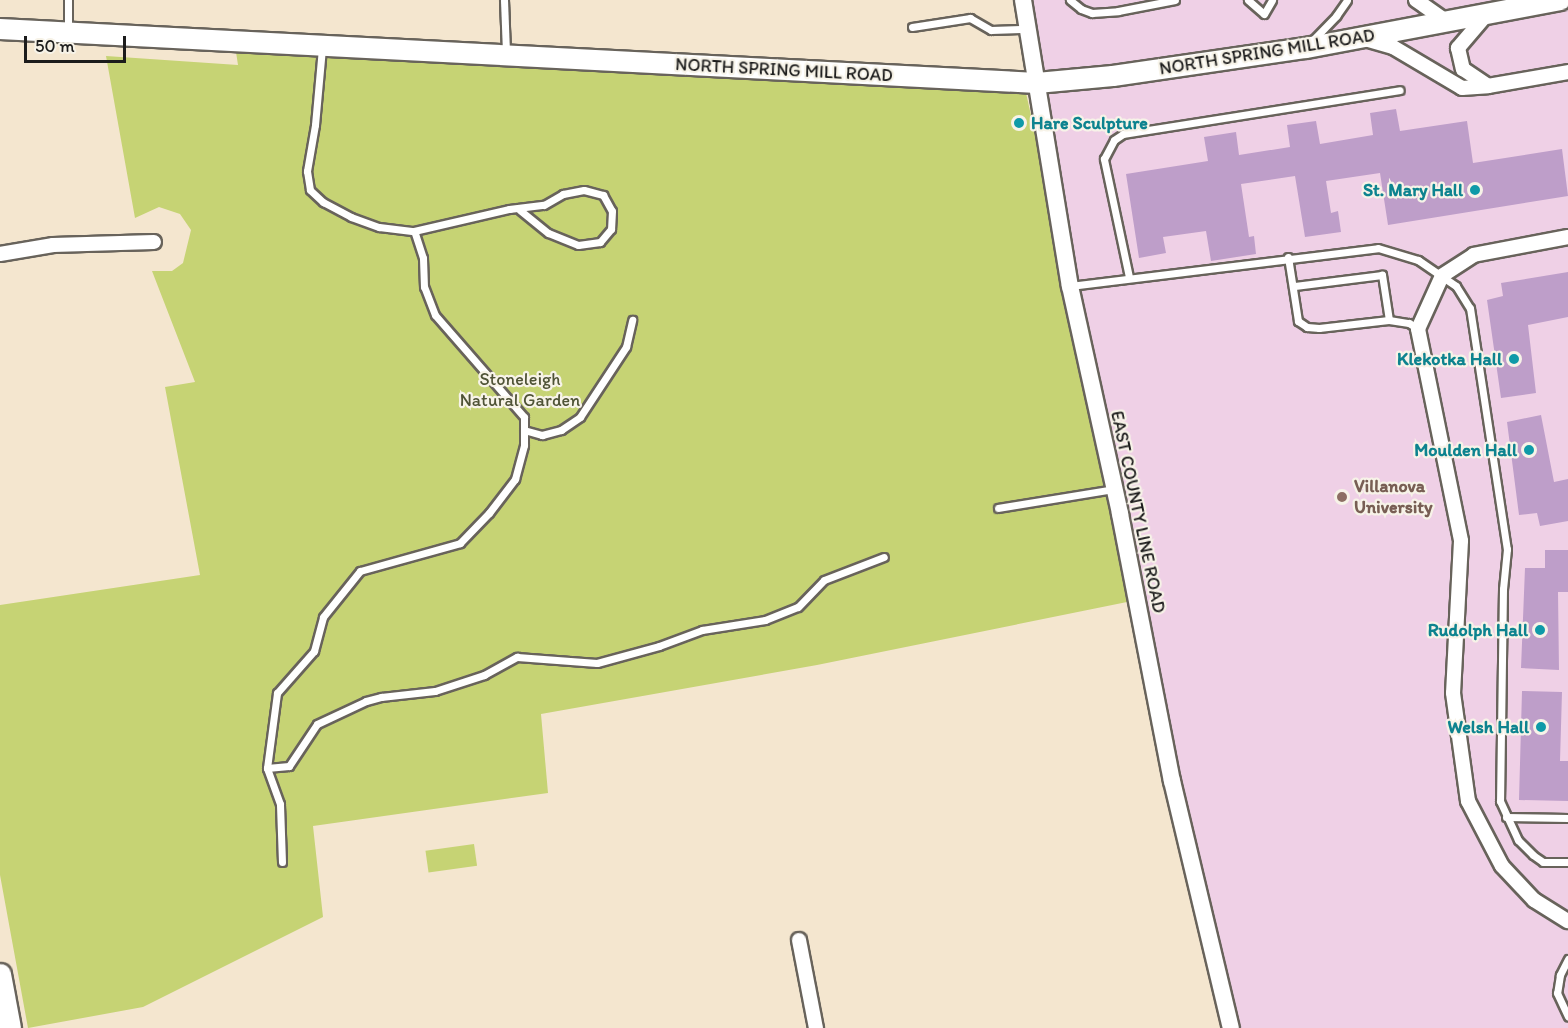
<!DOCTYPE html>
<html>
<head>
<meta charset="utf-8">
<style>
	body { margin:0 }
	#map { position:relative; width:1568px; height:1028px; overflow:hidden; background:#f4e6cf; font-family:Itim,sans-serif }
	div>[style] { position:absolute }
	[style*='--x'] { left:calc(var(--x)*1px); top:calc(var(--y)*1px); width:calc(var(--w)*1px); rotate:calc(var(--a)*1deg) }
	.built>* { inset:0; background:#efd0e6 }
	.green>* { inset:0; background:#c6d374; transform-origin:0 0 }
	.building>* { inset:0; background:#be9ec9 }
	.roads { filter:drop-shadow(2px 0 #68635b) drop-shadow(-2px 0 #68635b) drop-shadow(0 2px #68635b) drop-shadow(0 -2px #68635b) }
	.service>* { height:7px; margin:-3.5px; padding:0 3.5px; transform-origin:3.5px; border-radius:3.5px; background:#fff }
	.minor>* { height:14px; margin:-7px; padding:0 7px; transform-origin:7px; border-radius:7px; background:#fff }
	.tertiary>* { height:16px; margin:-8px; padding:0 8px; transform-origin:8px; border-radius:8px; background:#fff }
	.secondary>* { height:20px; margin:-10px; padding:0 10px; transform-origin:10px; border-radius:10px; background:#fff }
	.primary>* { height:21px; margin:-10.5px; padding:0 10.5px; transform-origin:10.5px; border-radius:10.5px; background:#fff }
	.dots>* { width:16px; height:16px; translate:-50% -50%; box-sizing:border-box; border:3px solid #f7f3e8; border-radius:50% }
	span { translate:-50% -50%; white-space:nowrap; text-align:center; line-height:1.15; -webkit-text-stroke:4.5px #f7f3e8; paint-order:stroke }
	.street-label { font-size:18px; color:#1c1c1c }
	.culture-label { font-size:18px; color:#0d838f; font-weight:700 }
	.left { translate:0 -50%; text-align:left }
	.right { translate:-100% -50%; text-align:right }
	.park-label { font-size:18px; color:#4f5336 }
	.education-label { font-size:18px; color:#785e54; font-weight:700 }
	.scale { position:absolute; left:24px; top:36px; width:102px; height:27px; box-sizing:border-box; border:3px solid #1c1c1c; border-top:0; padding-left:8px; font-size:18px; line-height:21px; white-space:nowrap; color:#1c1c1c; -webkit-text-stroke:4px #f7f3e8; paint-order:stroke }
</style>
</head>
<body>
<div id="map">
	<div class="built">
		<div style="clip-path:polygon(1022px 0,1568px 0,1568px 1028px,1231px 1028px,1070px 286px)"></div>
	</div>
	<div class="green">
		<div style="clip-path:polygon(236px 52px,1026px 93px,1053px 214px,1127px 602px,817px 665px,541px 714px,548px 793px,313px 826px,323px 917px,143px 1007px,28px 1028px,0 875px,0 605px,200px 575px,165px 387px,195px 382px,152px 271px,172px 271px,183px 263px,191px 230px,180px 214px,159px 207px,135px 218px,106px 56px,238px 65px)"></div>
		<div style="left:474px;top:844px;width:22px;height:49px;rotate:82deg"></div>
	</div>
	<div class="building">
		<div style="clip-path:polygon(1396px 109px,1400px 131px,1467px 121px,1473px 163px,1562px 149px,1568px 196px,1388px 225px,1380px 173px,1326px 181px,1331px 213px,1338px 211px,1341px 232px,1305px 237px,1295px 176px,1241px 184px,1249px 237px,1254px 236px,1256px 254px,1211px 261px,1206px 231px,1163px 237px,1166px 253px,1139px 258px,1126px 174px,1208px 161px,1204px 137px,1236px 132px,1239px 155px,1290px 147px,1287px 125px,1316px 121px,1320px 144px,1373px 135px,1370px 113px)"></div>
		<div style="clip-path:polygon(1568px 272px,1568px 317px,1528px 325px,1536px 393px,1501px 398px,1487px 300px,1503px 296px,1501px 283px)"></div>
		<div style="clip-path:polygon(1541px 415px,1554px 482px,1568px 479px,1568px 521px,1540px 526px,1537px 513px,1519px 515px,1507px 422px)"></div>
		<div style="clip-path:polygon(1545px 550px,1568px 550px,1568px 592px,1558px 592px,1559px 670px,1521px 668px,1525px 568px,1545px 568px)"></div>
		<div style="clip-path:polygon(1522px 691px,1562px 692px,1560px 761px,1568px 761px,1568px 801px,1519px 800px)"></div>
	</div>
	<div class="roads">
		<div class="service">
			<div style="--x:504;--y:0;--w:53;--a:87.8"></div>
			<div style="--x:1070;--y:0;--w:14;--a:39"></div>
			<div style="--x:1081;--y:9;--w:12;--a:20"></div>
			<div style="--x:1092;--y:13;--w:26;--a:-4"></div>
			<div style="--x:1118;--y:11;--w:58;--a:-10.9"></div>
			<div style="--x:1248;--y:0;--w:21;--a:41"></div>
			<div style="--x:1264;--y:14;--w:16;--a:-60"></div>
			<div style="--x:912;--y:27;--w:59;--a:-8.8"></div>
			<div style="--x:970;--y:18;--w:24;--a:30"></div>
			<div style="--x:991;--y:30;--w:37;--a:-2"></div>
			<div style="--x:68;--y:30;--w:30;--a:-90"></div>
			<div style="--x:1312;--y:41;--w:35;--a:-46"></div>
			<div style="--x:1336;--y:16;--w:19;--a:-55"></div>
			<div style="--x:322;--y:48;--w:77;--a:95.2"></div>
			<div style="--x:315;--y:125;--w:47;--a:99.9"></div>
			<div style="--x:307;--y:171;--w:19;--a:81"></div>
			<div style="--x:310;--y:190;--w:18;--a:43"></div>
			<div style="--x:323;--y:202;--w:32;--a:28"></div>
			<div style="--x:351;--y:217;--w:30;--a:20"></div>
			<div style="--x:379;--y:227;--w:35;--a:7"></div>
			<div style="--x:414;--y:231;--w:98;--a:-13"></div>
			<div style="--x:509;--y:209;--w:35;--a:-7"></div>
			<div style="--x:544;--y:205;--w:22;--a:-30"></div>
			<div style="--x:563;--y:194;--w:21;--a:-11"></div>
			<div style="--x:584;--y:190;--w:20;--a:15"></div>
			<div style="--x:603;--y:195;--w:18;--a:61"></div>
			<div style="--x:612;--y:211;--w:18;--a:93"></div>
			<div style="--x:611;--y:229;--w:17;--a:130"></div>
			<div style="--x:600;--y:242;--w:22;--a:172"></div>
			<div style="--x:578;--y:245;--w:32;--a:-158"></div>
			<div style="--x:548;--y:233;--w:36;--a:-141"></div>
			<div style="--x:1288;--y:257;--w:65;--a:81.1"></div>
			<div style="--x:1298;--y:321;--w:11;--a:34"></div>
			<div style="--x:1307;--y:327;--w:12;--a:5"></div>
			<div style="--x:1319;--y:328;--w:70;--a:-6.5"></div>
			<div style="--x:1389;--y:320;--w:46;--a:-98.8"></div>
			<div style="--x:1382;--y:275;--w:88;--a:172.8"></div>
			<div style="--x:1129;--y:277;--w:121;--a:-102"></div>
			<div style="--x:1104;--y:159;--w:21;--a:-62"></div>
			<div style="--x:1114;--y:140;--w:11;--a:-34"></div>
			<div style="--x:1123;--y:134;--w:280;--a:-9"></div>
			<div style="--x:1070;--y:286;--w:310;--a:-7"></div>
			<div style="--x:1378;--y:248;--w:42;--a:16.7"></div>
			<div style="--x:1418;--y:260;--w:46;--a:34.4"></div>
			<div style="--x:1456;--y:286;--w:26;--a:58"></div>
			<div style="--x:1470;--y:308;--w:244;--a:81.3"></div>
			<div style="--x:1507;--y:549;--w:40;--a:95.7"></div>
			<div style="--x:1503;--y:589;--w:212;--a:90.8"></div>
			<div style="--x:1500;--y:801;--w:43;--a:65.2"></div>
			<div style="--x:1518;--y:840;--w:21;--a:45"></div>
			<div style="--x:1533;--y:855;--w:12;--a:35"></div>
			<div style="--x:1543;--y:862;--w:25;--a:0"></div>
			<div style="--x:1389;--y:320;--w:20;--a:9"></div>
			<div style="--x:1409;--y:323;--w:11;--a:34"></div>
			<div style="--x:524;--y:430;--w:19;--a:16"></div>
			<div style="--x:542;--y:435;--w:20;--a:-15"></div>
			<div style="--x:561;--y:430;--w:23;--a:-34"></div>
			<div style="--x:580;--y:417;--w:84;--a:-56.7"></div>
			<div style="--x:626;--y:347;--w:28;--a:-77"></div>
			<div style="--x:998;--y:508;--w:118;--a:-9.3"></div>
			<div style="--x:267;--y:768;--w:22;--a:-5"></div>
			<div style="--x:289;--y:766;--w:50;--a:-56.3"></div>
			<div style="--x:317;--y:724;--w:54;--a:-25.1"></div>
			<div style="--x:366;--y:701;--w:16;--a:-15"></div>
			<div style="--x:381;--y:697;--w:54;--a:-6.3"></div>
			<div style="--x:435;--y:691;--w:52;--a:-18.1"></div>
			<div style="--x:484;--y:675;--w:38;--a:-29"></div>
			<div style="--x:517;--y:657;--w:80;--a:4.3"></div>
			<div style="--x:597;--y:663;--w:64;--a:-15.3"></div>
			<div style="--x:659;--y:646;--w:46;--a:-20.4"></div>
			<div style="--x:702;--y:630;--w:64;--a:-9"></div>
			<div style="--x:765;--y:620;--w:35;--a:-22"></div>
			<div style="--x:798;--y:607;--w:37;--a:-46"></div>
			<div style="--x:824;--y:580;--w:64;--a:-21"></div>
			<div style="--x:1506;--y:817;--w:62;--a:0.9"></div>
			<div style="--x:282;--y:862;--w:58;--a:-92"></div>
			<div style="--x:280;--y:804;--w:38;--a:-110"></div>
			<div style="--x:267;--y:768;--w:76;--a:-82.4"></div>
			<div style="--x:277;--y:693;--w:56;--a:-48.6"></div>
			<div style="--x:314;--y:651;--w:35;--a:-75"></div>
			<div style="--x:323;--y:617;--w:59;--a:-51.2"></div>
			<div style="--x:360;--y:571;--w:104;--a:-15.6"></div>
			<div style="--x:460;--y:543;--w:42;--a:-46"></div>
			<div style="--x:489;--y:513;--w:43;--a:-52.6"></div>
			<div style="--x:515;--y:479;--w:35;--a:-75"></div>
			<div style="--x:524;--y:445;--w:28;--a:-90"></div>
			<div style="--x:524;--y:417;--w:135;--a:-131.1"></div>
			<div style="--x:435;--y:315;--w:30;--a:-111"></div>
			<div style="--x:424;--y:287;--w:29;--a:-92"></div>
			<div style="--x:423;--y:258;--w:28;--a:-108"></div>
			<div style="--x:1568;--y:959;--w:18;--a:117"></div>
			<div style="--x:1560;--y:975;--w:18;--a:99"></div>
			<div style="--x:1557;--y:993;--w:26;--a:65"></div>
		</div>
		<div class="minor">
			<div style="--x:1416;--y:0;--w:39;--a:35"></div>
			<div style="--x:1487;--y:14;--w:45;--a:130.5"></div>
			<div style="--x:1458;--y:48;--w:22;--a:77"></div>
			<div style="--x:1463;--y:69;--w:30;--a:34"></div>
			<div style="--x:1365;--y:39;--w:29;--a:16"></div>
			<div style="--x:1393;--y:47;--w:80;--a:30.7"></div>
			<div style="--x:1462;--y:88;--w:26;--a:-4"></div>
			<div style="--x:1488;--y:86;--w:81;--a:-9.9"></div>
			<div style="--x:1568;--y:237;--w:96;--a:169.2"></div>
			<div style="--x:1474;--y:255;--w:38;--a:147"></div>
			<div style="--x:1442;--y:276;--w:58;--a:114.4"></div>
			<div style="--x:1418;--y:329;--w:216;--a:78.5"></div>
			<div style="--x:1461;--y:541;--w:152;--a:93"></div>
			<div style="--x:1453;--y:693;--w:109;--a:82.1"></div>
			<div style="--x:1468;--y:801;--w:73;--a:62.4"></div>
			<div style="--x:1502;--y:866;--w:47;--a:46.7"></div>
			<div style="--x:1534;--y:900;--w:40;--a:32"></div>
			<div style="--x:0;--y:254;--w:54;--a:-9.6"></div>
			<div style="--x:53;--y:245;--w:101;--a:-1.7"></div>
			<div style="--x:799;--y:940;--w:90;--a:79.1"></div>
		</div>
		<div class="tertiary">
			<div style="--x:1023;--y:0;--w:290;--a:80.7"></div>
			<div style="--x:1070;--y:286;--w:233;--a:77.6"></div>
			<div style="--x:1120;--y:514;--w:272;--a:79"></div>
			<div style="--x:1172;--y:781;--w:254;--a:76.6"></div>
		</div>
		<div class="secondary">
			<div style="--x:0;--y:29;--w:1038;--a:2.98"></div>
			<div style="--x:1037;--y:83;--w:76;--a:-5.3"></div>
			<div style="--x:1113;--y:76;--w:195;--a:-8.3"></div>
			<div style="--x:1306;--y:48;--w:259;--a:-10.7"></div>
		</div>
		<div class="primary">
			<div style="--x:0;--y:974;--w:55;--a:79.5"></div>
		</div>
	</div>
	<div class="dots">
		<div style="left:1019px;top:123px;background:#0f9aa8"></div>
		<div style="left:1475px;top:190px;background:#0f9aa8"></div>
		<div style="left:1514px;top:359px;background:#0f9aa8"></div>
		<div style="left:1529px;top:450px;background:#0f9aa8"></div>
		<div style="left:1342px;top:497px;background:#8d6e63"></div>
		<div style="left:1540px;top:630px;background:#0f9aa8"></div>
		<div style="left:1541px;top:727px;background:#0f9aa8"></div>
	</div>
	<div class="street-label">
		<span style="left:1267px;top:52px;rotate:-9deg">NORTH SPRING MILL ROAD</span>
		<span style="left:784px;top:70px;rotate:3deg">NORTH SPRING MILL ROAD</span>
		<span style="left:1138px;top:512px;rotate:78deg">EAST COUNTY LINE ROAD</span>
	</div>
	<div class="culture-label">
		<span class="left" style="left:1031px;top:123px">Hare Sculpture</span>
		<span class="right" style="left:1463px;top:190px">St. Mary Hall</span>
		<span class="right" style="left:1502px;top:359px">Klekotka Hall</span>
		<span class="right" style="left:1517px;top:450px">Moulden Hall</span>
		<span class="right" style="left:1528px;top:630px">Rudolph Hall</span>
		<span class="right" style="left:1529px;top:727px">Welsh Hall</span>
	</div>
	<div class="park-label">
		<span style="left:520px;top:390px">Stoneleigh<br>Natural Garden</span>
	</div>
	<div class="education-label">
		<span class="left" style="left:1354px;top:497px">Villanova<br>University</span>
	</div>
	<div class="scale">50 m</div>
</div>
</body>
</html>
